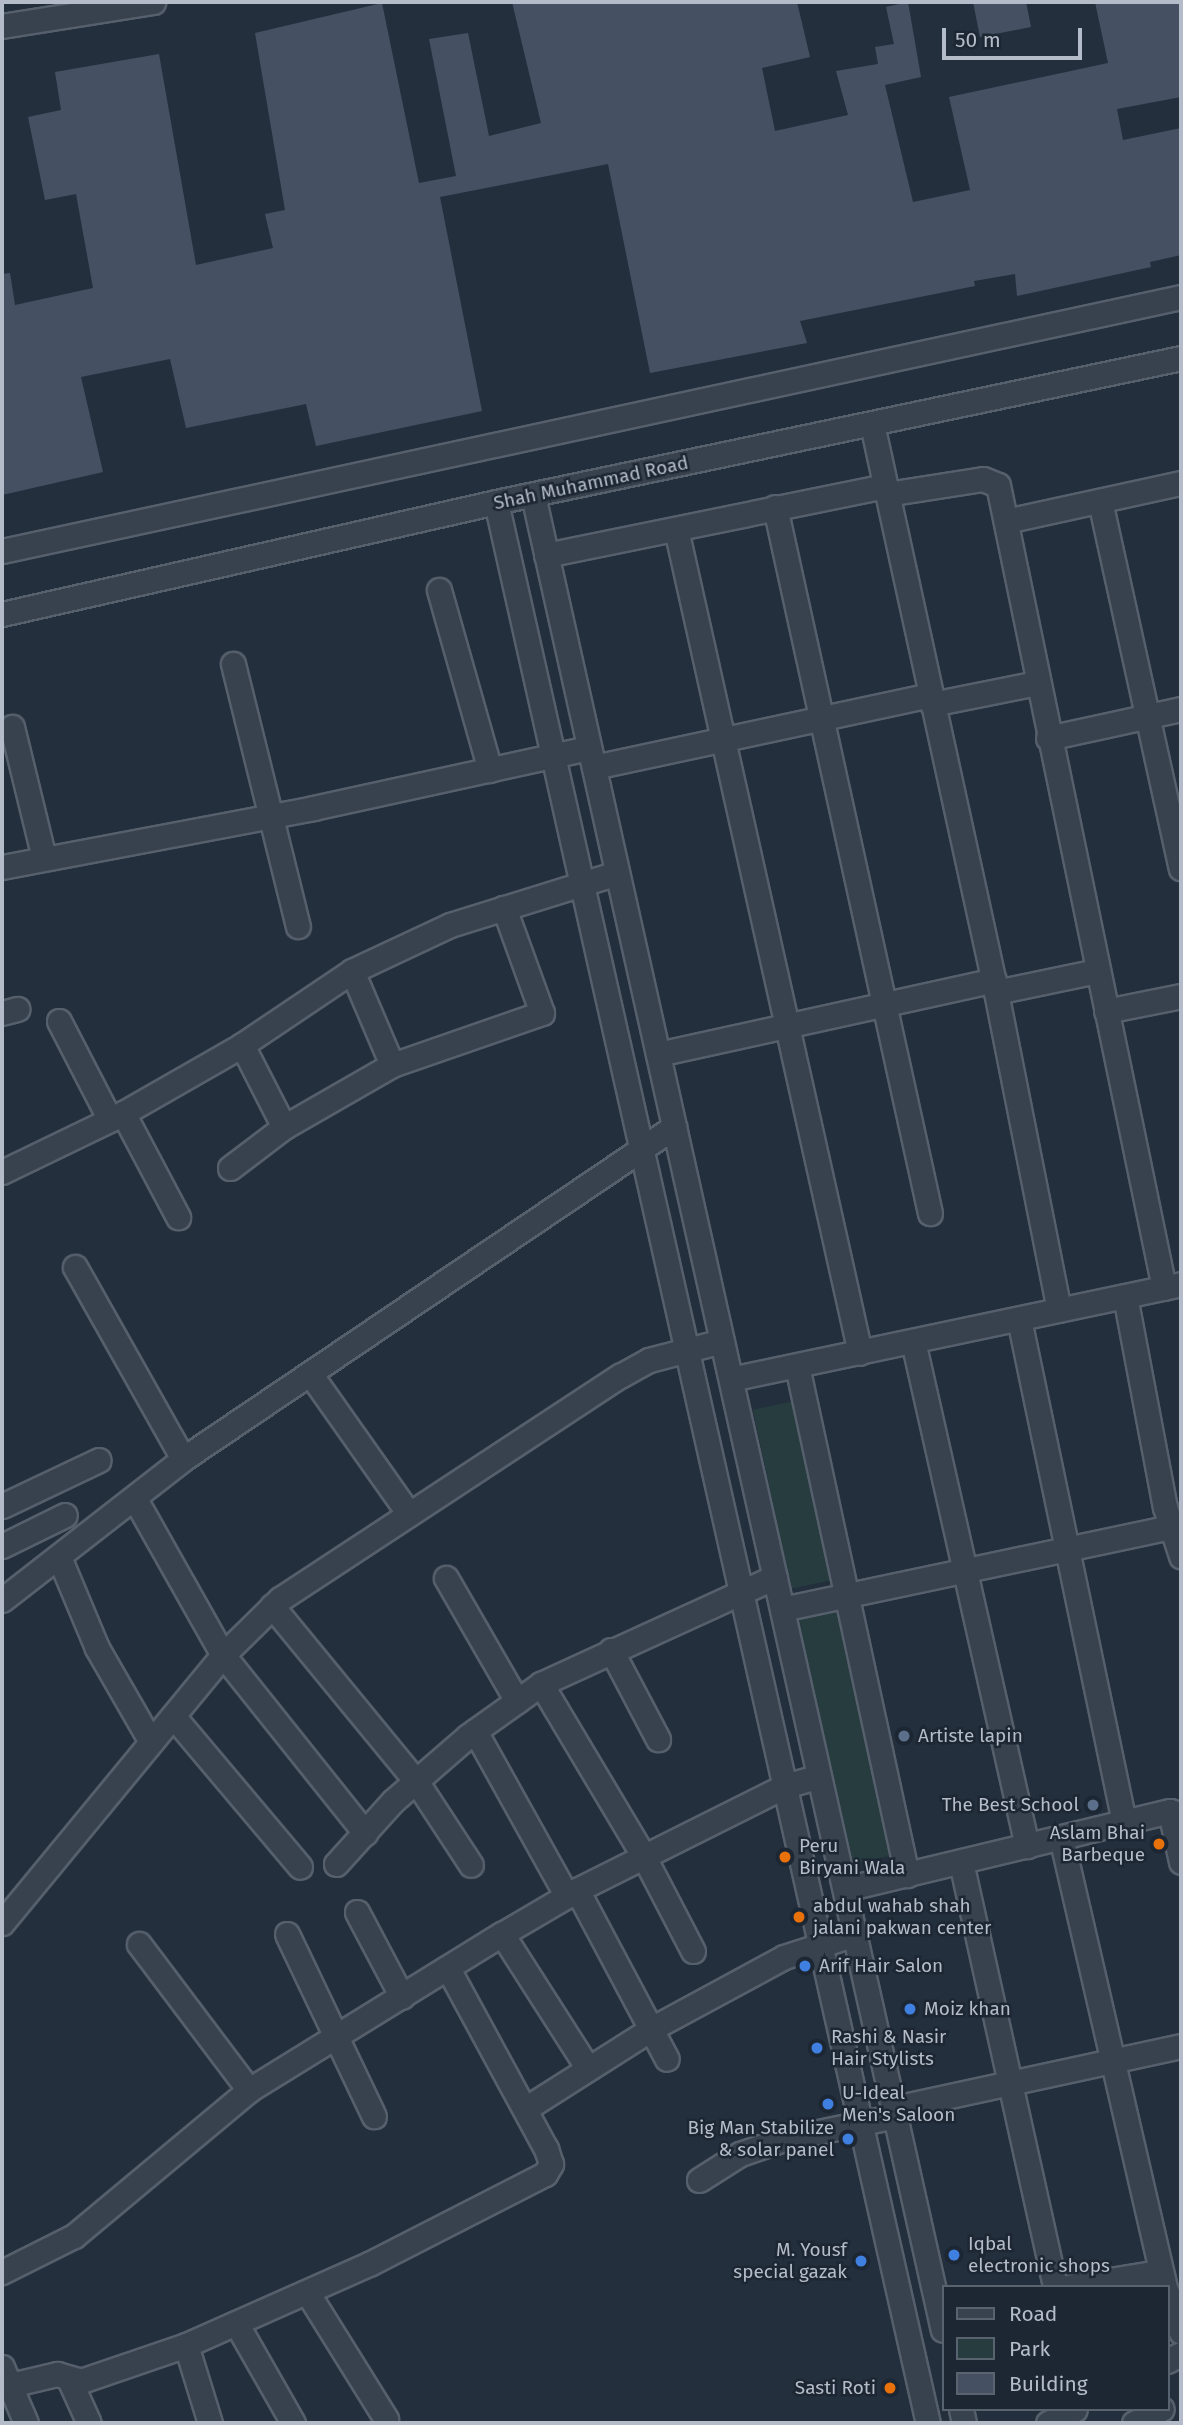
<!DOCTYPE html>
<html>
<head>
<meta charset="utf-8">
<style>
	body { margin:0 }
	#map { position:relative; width:1183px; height:2425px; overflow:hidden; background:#242f3e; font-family:"Fira Sans",sans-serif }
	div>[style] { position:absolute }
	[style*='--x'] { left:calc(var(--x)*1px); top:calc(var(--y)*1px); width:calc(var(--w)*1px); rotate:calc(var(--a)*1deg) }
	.green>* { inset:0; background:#263c3f; transform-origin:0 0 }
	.building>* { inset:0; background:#455162 }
	.roads { filter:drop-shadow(2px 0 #565f6c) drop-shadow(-2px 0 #565f6c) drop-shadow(0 2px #565f6c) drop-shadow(0 -2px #565f6c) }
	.minor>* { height:23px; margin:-11.5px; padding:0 11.5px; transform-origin:11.5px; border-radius:11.5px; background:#38414e }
	.dots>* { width:19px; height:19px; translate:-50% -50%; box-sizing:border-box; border:4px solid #1d2633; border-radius:50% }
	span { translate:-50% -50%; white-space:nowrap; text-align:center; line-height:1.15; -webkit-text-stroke:5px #1d2633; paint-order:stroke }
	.street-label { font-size:19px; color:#b4bcc9 }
	.poi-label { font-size:19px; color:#b4bcc9 }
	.left { translate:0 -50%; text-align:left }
	.right { translate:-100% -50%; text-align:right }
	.frame { position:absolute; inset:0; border:4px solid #b4bcc9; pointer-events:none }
	.legend { position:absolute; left:942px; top:2285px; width:228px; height:126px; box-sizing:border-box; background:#1d2633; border:2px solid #59626f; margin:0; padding:9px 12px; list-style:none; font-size:21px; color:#b4bcc9 }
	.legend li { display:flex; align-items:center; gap:14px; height:35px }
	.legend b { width:35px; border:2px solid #59626f }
	.scale { position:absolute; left:942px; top:28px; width:140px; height:32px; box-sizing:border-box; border:4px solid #b4bcc9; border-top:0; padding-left:9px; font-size:21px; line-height:24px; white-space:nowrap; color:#b4bcc9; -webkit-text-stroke:5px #1d2633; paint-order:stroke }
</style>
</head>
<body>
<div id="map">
	<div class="green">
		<div style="left:794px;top:1401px;width:183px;height:42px;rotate:78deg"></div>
		<div style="left:839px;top:1610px;width:251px;height:43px;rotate:77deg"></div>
	</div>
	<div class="building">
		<div style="clip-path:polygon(512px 2px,797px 2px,810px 57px,762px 68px,775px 131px,848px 115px,836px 71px,878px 64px,875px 47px,894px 44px,886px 7px,908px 2px,921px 77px,885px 85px,913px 202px,970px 190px,949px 97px,1108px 63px,1095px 2px,1181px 2px,1181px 97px,1117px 109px,1123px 140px,1181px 128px,1181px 255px,1150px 262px,1151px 267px,1017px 296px,1015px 274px,974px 281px,975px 286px,800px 321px,807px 343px,650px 373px,608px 164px,440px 197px,482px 411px,316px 446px,306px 404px,186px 428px,170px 359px,81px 377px,103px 472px,2px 495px,2px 274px,10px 273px,15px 305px,93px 288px,76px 194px,45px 200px,28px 117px,61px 110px,55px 72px,159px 54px,196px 265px,273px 248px,265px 214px,285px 210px,255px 33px,382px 3px,419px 183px,456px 176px,429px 39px,468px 33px,489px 136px,541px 123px)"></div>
		<div style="clip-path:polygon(973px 2px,1026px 2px,1031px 27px,980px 37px)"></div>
	</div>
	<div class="roads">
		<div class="minor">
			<div style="--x:2;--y:26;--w:153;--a:-9"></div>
			<div style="--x:872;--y:424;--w:581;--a:77.68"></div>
			<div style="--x:996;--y:992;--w:324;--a:78.8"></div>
			<div style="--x:887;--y:494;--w:97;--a:-8.9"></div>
			<div style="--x:983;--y:479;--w:16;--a:22"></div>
			<div style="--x:998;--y:485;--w:820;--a:78.32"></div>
			<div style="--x:533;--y:495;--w:1880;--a:77.41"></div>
			<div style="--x:1100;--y:501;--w:376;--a:77.6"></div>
			<div style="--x:496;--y:502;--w:1969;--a:77.33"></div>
			<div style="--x:775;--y:507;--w:723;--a:77.62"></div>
			<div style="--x:1006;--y:521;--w:179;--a:-12.3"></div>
			<div style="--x:676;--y:529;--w:844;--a:77.41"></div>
			<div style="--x:2;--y:551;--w:1206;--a:-12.16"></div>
			<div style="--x:546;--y:555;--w:346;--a:-11.5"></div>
			<div style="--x:439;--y:590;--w:187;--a:74.2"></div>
			<div style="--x:2;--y:614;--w:507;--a:-12.77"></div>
			<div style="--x:496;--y:502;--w:700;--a:-11.87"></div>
			<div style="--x:233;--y:664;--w:270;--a:76.1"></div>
			<div style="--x:932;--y:704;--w:107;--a:-11.3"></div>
			<div style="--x:12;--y:727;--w:135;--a:76.3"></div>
			<div style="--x:1048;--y:738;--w:136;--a:-12.3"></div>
			<div style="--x:594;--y:767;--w:344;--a:-12.1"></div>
			<div style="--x:2;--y:867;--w:317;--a:-10.7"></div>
			<div style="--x:313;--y:808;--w:282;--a:-12.3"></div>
			<div style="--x:352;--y:971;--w:102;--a:66.9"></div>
			<div style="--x:996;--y:992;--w:103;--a:-11.7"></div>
			<div style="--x:1106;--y:1011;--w:76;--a:-11.3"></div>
			<div style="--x:2;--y:1013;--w:16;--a:-15"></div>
			<div style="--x:59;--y:1021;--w:111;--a:62.7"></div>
			<div style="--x:242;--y:1045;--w:92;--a:62.9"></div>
			<div style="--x:658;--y:1054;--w:344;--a:-12.4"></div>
			<div style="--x:123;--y:1113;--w:118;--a:62.1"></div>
			<div style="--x:230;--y:1168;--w:68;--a:-37.2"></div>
			<div style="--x:284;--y:1127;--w:125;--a:-29.9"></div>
			<div style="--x:392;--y:1065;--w:159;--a:-19.1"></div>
			<div style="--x:542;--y:1013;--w:112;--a:-109.9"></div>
			<div style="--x:2;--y:1172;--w:131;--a:-25.8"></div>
			<div style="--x:120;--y:1115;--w:141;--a:-29.8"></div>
			<div style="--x:242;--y:1045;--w:133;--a:-33.9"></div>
			<div style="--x:352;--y:971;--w:108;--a:-25.1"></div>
			<div style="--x:450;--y:925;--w:175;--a:-17.3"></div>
			<div style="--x:75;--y:1267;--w:220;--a:60.6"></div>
			<div style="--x:1125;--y:1296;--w:215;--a:79.3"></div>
			<div style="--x:1165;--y:1507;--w:52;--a:71.9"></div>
			<div style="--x:1019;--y:1319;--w:514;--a:78.21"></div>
			<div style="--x:913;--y:1341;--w:518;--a:77.28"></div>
			<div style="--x:797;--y:1366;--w:521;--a:77.81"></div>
			<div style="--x:311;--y:1375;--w:170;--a:54.8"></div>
			<div style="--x:731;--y:1379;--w:460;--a:-11.9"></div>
			<div style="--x:135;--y:1499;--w:179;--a:60.6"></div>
			<div style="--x:223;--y:1655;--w:228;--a:51.4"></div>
			<div style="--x:2;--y:1506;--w:107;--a:-25.4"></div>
			<div style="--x:2;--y:1546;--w:70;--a:-26.2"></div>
			<div style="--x:59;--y:1557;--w:99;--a:67.3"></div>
			<div style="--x:97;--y:1648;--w:108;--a:60.1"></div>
			<div style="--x:446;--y:1578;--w:142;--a:60"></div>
			<div style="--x:2;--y:1600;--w:229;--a:-37.9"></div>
			<div style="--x:183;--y:1459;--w:593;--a:-34.07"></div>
			<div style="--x:272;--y:1606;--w:227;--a:50.6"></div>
			<div style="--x:416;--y:1781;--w:100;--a:56.8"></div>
			<div style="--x:782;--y:1609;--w:408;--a:-11.9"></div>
			<div style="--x:611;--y:1650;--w:101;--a:62.2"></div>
			<div style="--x:541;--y:1684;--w:201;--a:59.2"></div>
			<div style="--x:644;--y:1857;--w:106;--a:62.5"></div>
			<div style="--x:173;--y:1716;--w:197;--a:49.9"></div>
			<div style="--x:475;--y:1731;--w:189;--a:60.9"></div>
			<div style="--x:1170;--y:1811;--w:52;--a:77.8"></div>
			<div style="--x:1061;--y:1837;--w:462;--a:77"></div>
			<div style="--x:961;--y:1862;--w:435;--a:77.5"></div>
			<div style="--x:336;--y:1864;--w:85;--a:-47.9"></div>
			<div style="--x:393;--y:1801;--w:99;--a:-40.9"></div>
			<div style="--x:468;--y:1736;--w:90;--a:-35.5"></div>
			<div style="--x:541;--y:1684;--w:257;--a:-24.6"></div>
			<div style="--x:845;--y:1889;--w:334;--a:-13.5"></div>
			<div style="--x:1170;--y:1811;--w:12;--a:20"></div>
			<div style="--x:577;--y:1890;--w:191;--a:62"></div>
			<div style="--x:357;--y:1912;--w:96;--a:62.1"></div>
			<div style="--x:2;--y:1923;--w:347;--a:-50.5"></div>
			<div style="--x:223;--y:1655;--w:80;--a:-44.5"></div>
			<div style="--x:280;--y:1599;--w:407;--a:-33.3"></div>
			<div style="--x:620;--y:1376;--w:33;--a:-29"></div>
			<div style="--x:649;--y:1360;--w:75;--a:-14.6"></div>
			<div style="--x:287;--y:1934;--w:202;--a:64.5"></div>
			<div style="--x:502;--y:1934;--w:158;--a:57.4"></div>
			<div style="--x:139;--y:1944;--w:183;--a:53"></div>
			<div style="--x:894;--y:2108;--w:294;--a:-12.2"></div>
			<div style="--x:525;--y:2109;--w:149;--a:-32.4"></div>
			<div style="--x:651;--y:2029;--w:151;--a:-28.4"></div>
			<div style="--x:784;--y:1957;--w:75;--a:-17.9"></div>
			<div style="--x:699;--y:2180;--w:49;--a:-32.4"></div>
			<div style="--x:740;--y:2154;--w:46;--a:-18.8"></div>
			<div style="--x:784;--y:2139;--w:114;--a:-11.6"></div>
			<div style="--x:2;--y:2272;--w:80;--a:-26.6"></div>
			<div style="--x:74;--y:2236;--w:228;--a:-39.8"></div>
			<div style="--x:249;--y:2090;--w:297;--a:-31.7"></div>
			<div style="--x:502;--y:1934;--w:87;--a:-30.4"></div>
			<div style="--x:577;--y:1890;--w:233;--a:-26.6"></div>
			<div style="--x:785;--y:1786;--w:35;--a:-16"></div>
			<div style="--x:1067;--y:2287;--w:94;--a:-9.2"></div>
			<div style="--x:307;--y:2292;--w:150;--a:58.1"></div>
			<div style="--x:1167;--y:2292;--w:42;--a:70.7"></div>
			<div style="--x:236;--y:2323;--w:115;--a:60.3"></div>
			<div style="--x:186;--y:2345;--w:82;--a:72.9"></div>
			<div style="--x:1167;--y:2361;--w:16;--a:-27"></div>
			<div style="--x:2;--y:2367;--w:61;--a:66.8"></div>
			<div style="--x:69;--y:2379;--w:48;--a:65.6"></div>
			<div style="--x:2;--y:2387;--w:57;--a:-13.3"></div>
			<div style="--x:57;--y:2374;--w:25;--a:16"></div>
			<div style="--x:81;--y:2381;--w:111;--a:-18.9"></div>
			<div style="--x:186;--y:2345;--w:200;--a:-23.9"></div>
			<div style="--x:369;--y:2264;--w:198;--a:-27.1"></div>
			<div style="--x:545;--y:2174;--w:12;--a:-59"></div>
			<div style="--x:551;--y:2164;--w:16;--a:-108"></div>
			<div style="--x:546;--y:2149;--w:204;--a:-118.5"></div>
			<div style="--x:961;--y:2409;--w:14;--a:78"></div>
			<div style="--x:1048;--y:2423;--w:30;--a:-27"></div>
			<div style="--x:1134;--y:2423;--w:31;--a:-27"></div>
		</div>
	</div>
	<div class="dots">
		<div style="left:904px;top:1736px;background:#5c6f8a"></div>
		<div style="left:1093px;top:1805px;background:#5c6f8a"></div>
		<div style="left:1159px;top:1844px;background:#e8710a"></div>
		<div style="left:785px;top:1857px;background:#e8710a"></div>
		<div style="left:799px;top:1917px;background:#e8710a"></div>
		<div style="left:805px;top:1966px;background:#3f7fe0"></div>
		<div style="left:910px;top:2009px;background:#3f7fe0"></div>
		<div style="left:817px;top:2048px;background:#3f7fe0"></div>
		<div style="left:828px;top:2104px;background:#3f7fe0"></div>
		<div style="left:848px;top:2139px;background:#3f7fe0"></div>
		<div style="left:954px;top:2255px;background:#3f7fe0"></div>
		<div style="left:861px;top:2261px;background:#3f7fe0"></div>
		<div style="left:890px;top:2388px;background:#e8710a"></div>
	</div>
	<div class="street-label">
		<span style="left:591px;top:483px;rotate:-12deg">Shah Muhammad Road</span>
	</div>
	<div class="poi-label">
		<span class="left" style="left:918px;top:1736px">Artiste lapin</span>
		<span class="right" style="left:1079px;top:1805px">The Best School</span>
		<span class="right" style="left:1145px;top:1844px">Aslam Bhai<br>Barbeque</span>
		<span class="left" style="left:799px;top:1857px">Peru<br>Biryani Wala</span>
		<span class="left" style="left:813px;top:1917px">abdul wahab shah<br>jalani pakwan center</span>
		<span class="left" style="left:819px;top:1966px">Arif Hair Salon</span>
		<span class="left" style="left:924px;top:2009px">Moiz khan</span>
		<span class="left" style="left:831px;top:2048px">Rashi &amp; Nasir<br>Hair Stylists</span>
		<span class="left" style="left:842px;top:2104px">U-Ideal<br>Men's Saloon</span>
		<span class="right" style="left:834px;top:2139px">Big Man Stabilize<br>&amp; solar panel</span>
		<span class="left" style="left:968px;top:2255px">Iqbal<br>electronic shops</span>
		<span class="right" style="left:847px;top:2261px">M. Yousf<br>special gazak</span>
		<span class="right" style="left:876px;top:2388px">Sasti Roti</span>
	</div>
	<div class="frame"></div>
	<ul class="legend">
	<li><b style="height:9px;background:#38414e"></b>Road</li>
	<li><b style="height:19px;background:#263c3f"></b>Park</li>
	<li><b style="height:19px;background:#455162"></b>Building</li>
	</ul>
	<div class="scale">50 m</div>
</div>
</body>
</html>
